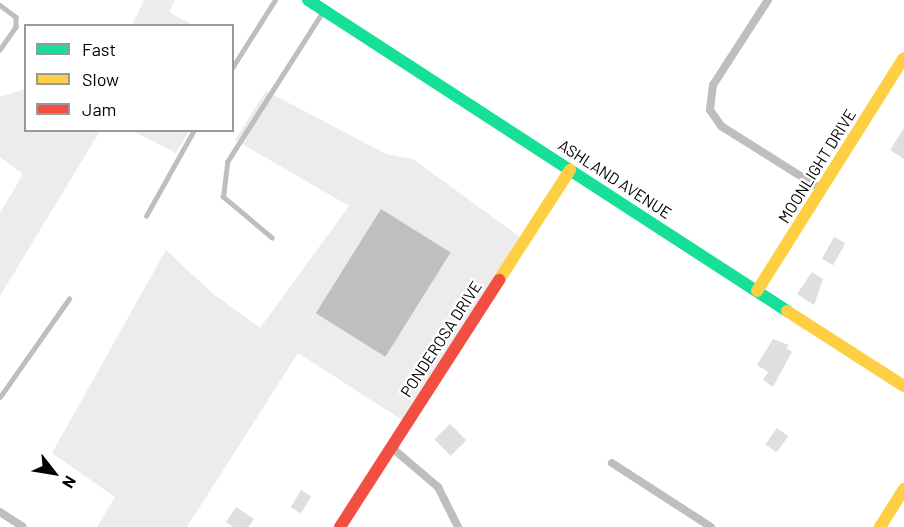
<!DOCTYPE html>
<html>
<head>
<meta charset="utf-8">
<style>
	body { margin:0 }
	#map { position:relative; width:904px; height:527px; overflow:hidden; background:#fff; font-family:Barlow,sans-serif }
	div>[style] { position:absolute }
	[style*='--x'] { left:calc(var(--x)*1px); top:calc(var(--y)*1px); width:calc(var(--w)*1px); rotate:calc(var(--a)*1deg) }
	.green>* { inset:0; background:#ececec }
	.water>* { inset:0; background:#bfbfbf; transform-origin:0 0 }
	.building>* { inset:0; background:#dfdfdf; transform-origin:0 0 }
	.lane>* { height:4.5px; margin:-2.25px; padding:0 2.25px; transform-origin:2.25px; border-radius:2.25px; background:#bebebe }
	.street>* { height:8px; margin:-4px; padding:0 4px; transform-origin:4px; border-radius:4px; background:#bebebe }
	.fast>* { height:12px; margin:-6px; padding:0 6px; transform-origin:6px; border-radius:6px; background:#16e098 }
	.slow>* { height:12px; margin:-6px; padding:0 6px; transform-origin:6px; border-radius:6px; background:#ffcf43 }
	.jam>* { height:12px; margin:-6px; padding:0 6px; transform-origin:6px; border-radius:6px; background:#f24e42 }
	span { translate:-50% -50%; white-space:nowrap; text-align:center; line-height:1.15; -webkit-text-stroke:5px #fff; paint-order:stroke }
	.street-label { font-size:16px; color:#000 }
	.legend { position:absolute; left:24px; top:24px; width:210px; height:108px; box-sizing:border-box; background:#fff; border:2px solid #999; margin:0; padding:8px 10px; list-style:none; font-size:18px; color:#000 }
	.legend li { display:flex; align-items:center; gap:12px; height:30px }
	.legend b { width:30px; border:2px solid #999 }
	.north { position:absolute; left:24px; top:443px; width:60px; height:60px; -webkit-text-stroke:4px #fff; paint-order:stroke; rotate:121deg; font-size:16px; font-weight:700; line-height:24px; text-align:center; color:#000 }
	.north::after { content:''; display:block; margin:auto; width:21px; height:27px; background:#000; clip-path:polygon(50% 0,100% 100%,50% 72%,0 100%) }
</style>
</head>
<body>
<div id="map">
	<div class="green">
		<div style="clip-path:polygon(144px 0,175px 0,169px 12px,193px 25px,132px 25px)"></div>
		<div style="clip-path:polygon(25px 89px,26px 130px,100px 131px,0 296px,0 213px,23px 174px,0 157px,0 97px)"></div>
		<div style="clip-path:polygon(266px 91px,386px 154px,413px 159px,520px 237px,402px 420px,298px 353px,187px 527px,97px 527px,115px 497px,52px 453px,166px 250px,211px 292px,260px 328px,349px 206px,235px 140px)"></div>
		<div style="clip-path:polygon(133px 131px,189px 131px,176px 153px)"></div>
	</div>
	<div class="water">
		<div style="left:381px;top:209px;width:82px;height:123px;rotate:32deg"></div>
	</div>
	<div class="building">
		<div style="clip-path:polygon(904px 128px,904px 159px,890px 150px)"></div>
		<div style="left:834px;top:237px;width:13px;height:25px;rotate:29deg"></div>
		<div style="clip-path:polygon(812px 272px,823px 279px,814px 305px,797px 294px)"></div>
		<div style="clip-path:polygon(773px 339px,789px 345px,786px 348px,792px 352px,773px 387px,763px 380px,768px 372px,757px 365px)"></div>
		<div style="left:450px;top:424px;width:23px;height:22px;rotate:45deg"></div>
		<div style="left:777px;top:428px;width:14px;height:20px;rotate:36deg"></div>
		<div style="left:301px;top:490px;width:12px;height:20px;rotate:31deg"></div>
		<div style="clip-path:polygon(236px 507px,254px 519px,248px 527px,233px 527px,226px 522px)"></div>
	</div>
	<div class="lane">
		<div style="--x:0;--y:5;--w:20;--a:37"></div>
		<div style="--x:16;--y:17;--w:10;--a:90"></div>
		<div style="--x:16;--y:27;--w:28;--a:125"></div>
		<div style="--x:232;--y:68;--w:80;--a:-57.7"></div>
		<div style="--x:146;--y:216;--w:98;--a:-60.8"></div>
		<div style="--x:272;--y:238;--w:64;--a:-140.1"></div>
		<div style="--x:223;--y:197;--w:35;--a:-83"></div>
		<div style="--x:227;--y:162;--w:180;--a:-57.5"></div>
		<div style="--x:0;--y:397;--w:120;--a:-54.9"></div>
	</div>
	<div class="street">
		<div style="--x:768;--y:0;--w:101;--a:122.9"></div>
		<div style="--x:713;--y:85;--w:25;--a:97"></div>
		<div style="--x:710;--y:110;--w:19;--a:55"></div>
		<div style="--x:721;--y:126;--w:118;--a:32.2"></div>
		<div style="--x:391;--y:447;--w:62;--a:40.4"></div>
		<div style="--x:438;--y:487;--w:45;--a:63.4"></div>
		<div style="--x:612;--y:463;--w:118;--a:32.9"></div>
		<div style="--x:0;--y:512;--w:27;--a:33"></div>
	</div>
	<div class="fast">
		<div style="--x:308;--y:0;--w:571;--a:32.99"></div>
	</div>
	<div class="slow">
		<div style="--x:499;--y:280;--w:131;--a:-57.2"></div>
		<div style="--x:757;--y:291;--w:275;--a:-57.8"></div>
		<div style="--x:787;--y:311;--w:139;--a:32.7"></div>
		<div style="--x:880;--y:527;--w:45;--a:-57.7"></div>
	</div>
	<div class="jam">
		<div style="--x:340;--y:527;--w:294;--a:-57.2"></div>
	</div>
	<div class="street-label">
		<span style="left:817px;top:166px;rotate:-58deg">MOONLIGHT DRIVE</span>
		<span style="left:615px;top:179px;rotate:33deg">ASHLAND AVENUE</span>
		<span style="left:441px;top:339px;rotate:-57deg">PONDEROSA DRIVE</span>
	</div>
	<ul class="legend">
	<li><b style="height:8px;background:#16e098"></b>Fast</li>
	<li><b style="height:8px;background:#ffcf43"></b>Slow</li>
	<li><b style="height:8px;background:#f24e42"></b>Jam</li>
	</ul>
	<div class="north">N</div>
</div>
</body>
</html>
